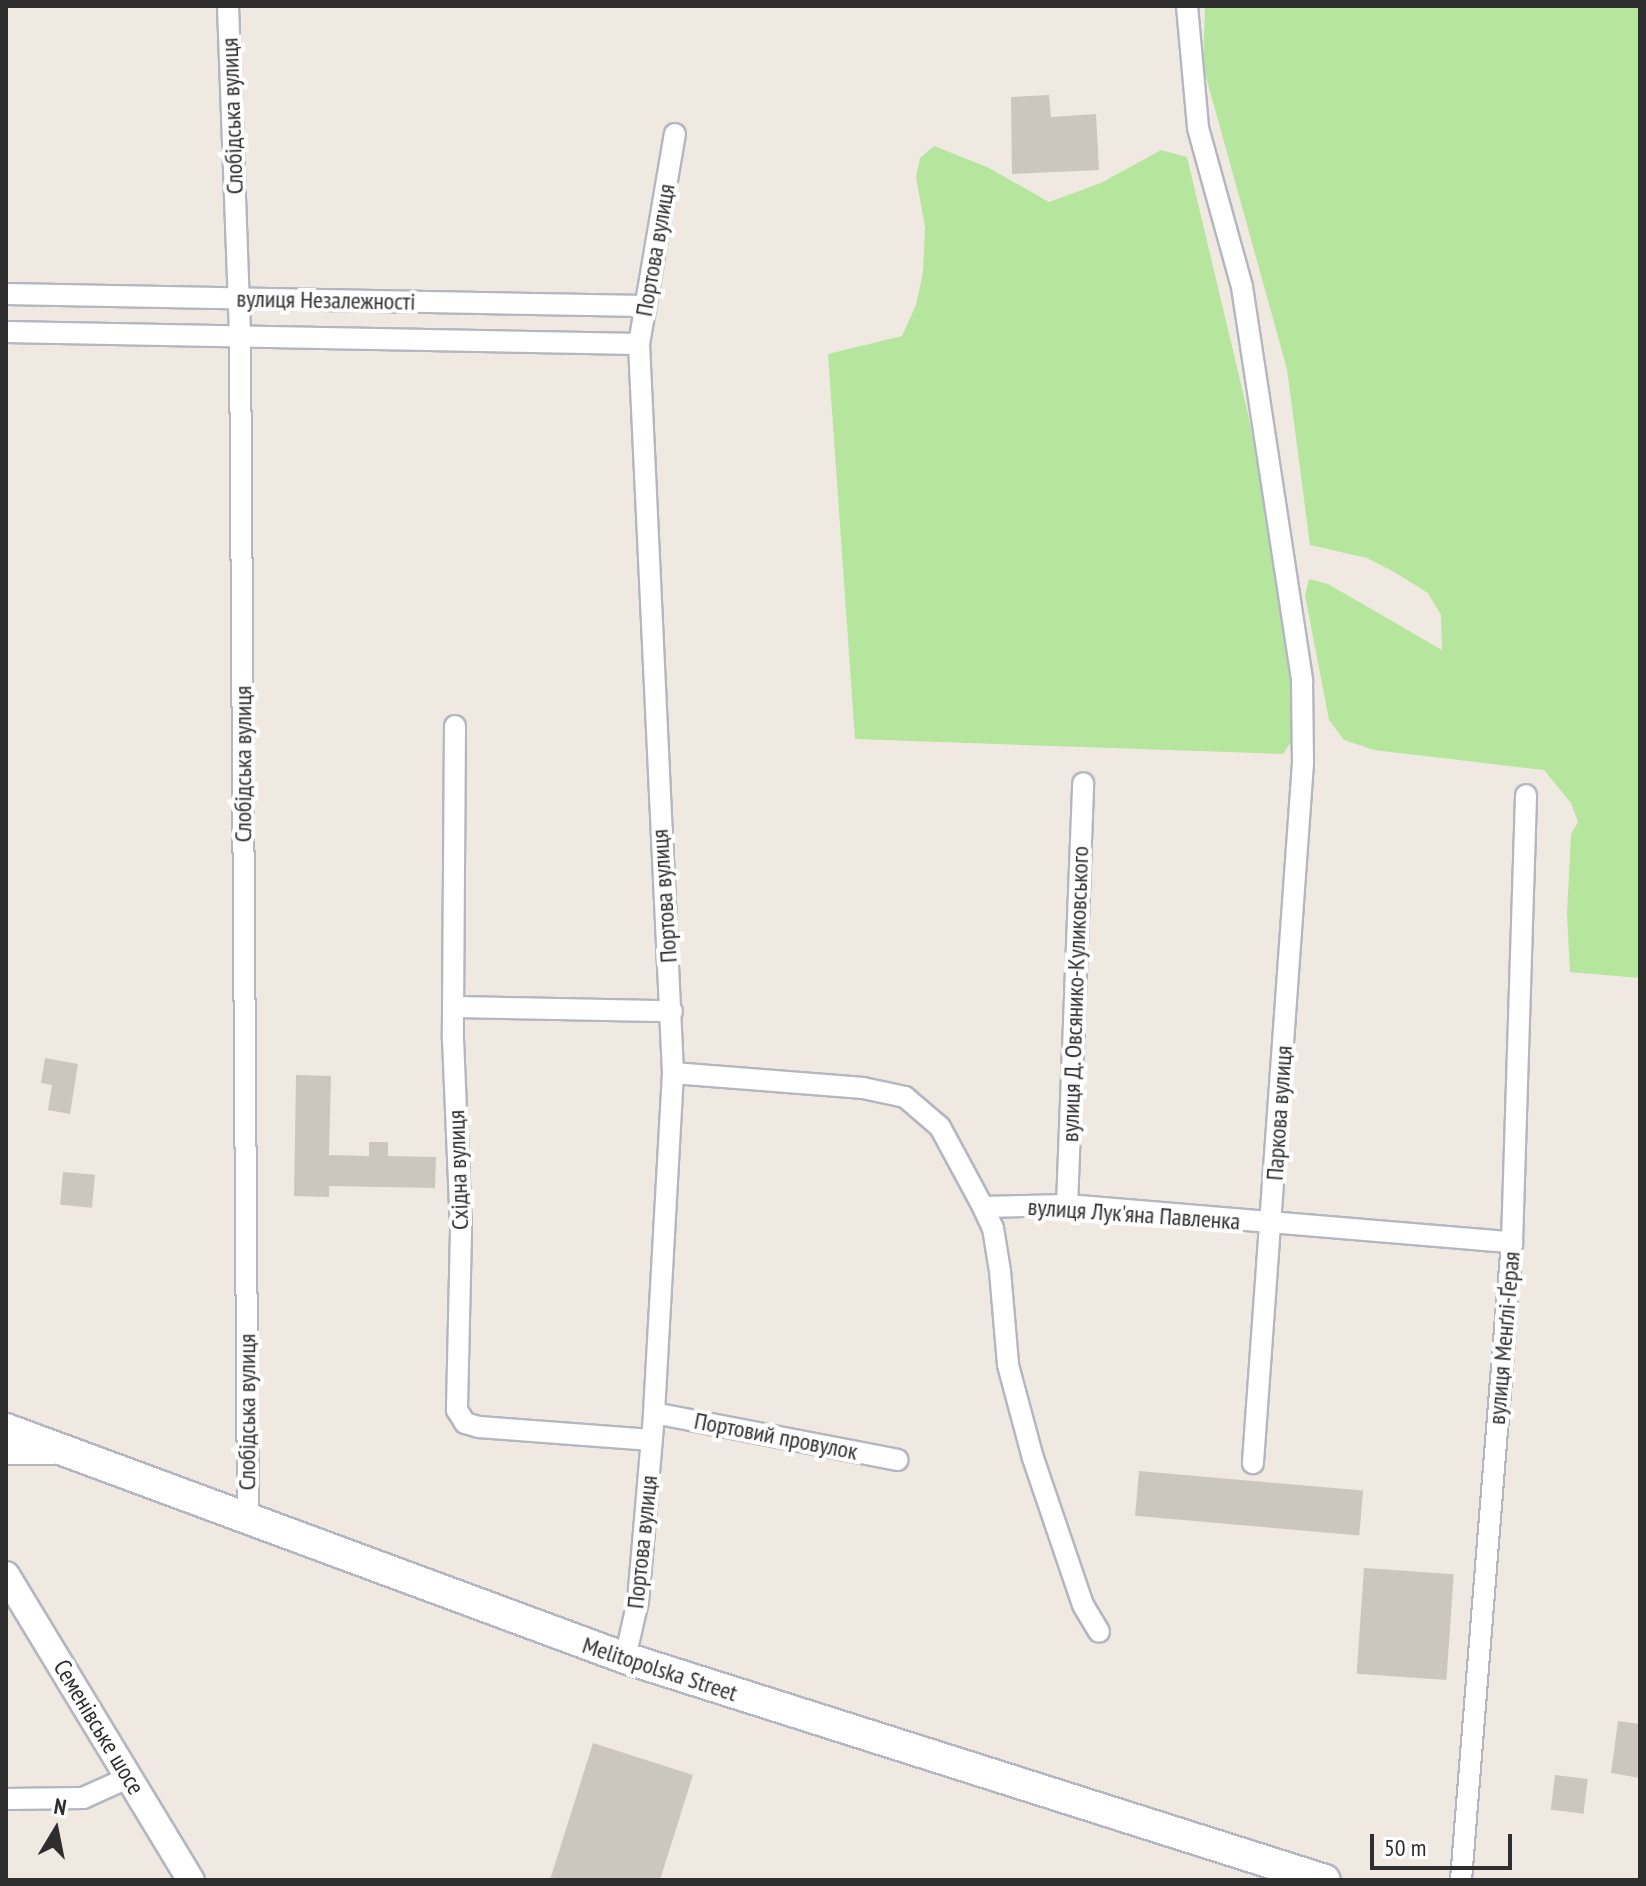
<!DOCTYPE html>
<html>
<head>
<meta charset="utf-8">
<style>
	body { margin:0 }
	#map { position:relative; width:1646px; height:1886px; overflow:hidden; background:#efe9e1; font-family:"PT Sans Narrow",sans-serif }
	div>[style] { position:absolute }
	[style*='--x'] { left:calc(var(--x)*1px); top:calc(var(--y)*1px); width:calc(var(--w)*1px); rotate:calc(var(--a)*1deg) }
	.green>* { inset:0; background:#b6e59e }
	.building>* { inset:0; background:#cbc7bf; transform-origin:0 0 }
	.roads { filter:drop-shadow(2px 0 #b4b7c1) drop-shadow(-2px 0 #b4b7c1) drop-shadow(0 2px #b4b7c1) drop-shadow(0 -2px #b4b7c1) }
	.minor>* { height:20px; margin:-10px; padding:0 10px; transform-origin:10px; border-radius:10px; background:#fff }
	.tertiary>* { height:26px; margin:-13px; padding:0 13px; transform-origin:13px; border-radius:13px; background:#fff }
	.secondary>* { height:30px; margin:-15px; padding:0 15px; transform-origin:15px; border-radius:15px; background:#fff }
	span { translate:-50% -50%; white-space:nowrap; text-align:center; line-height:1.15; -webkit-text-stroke:8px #fff; paint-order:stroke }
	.street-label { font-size:24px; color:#2e2e2e }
	.frame { position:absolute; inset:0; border:8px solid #2e2e2e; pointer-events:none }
	.north { position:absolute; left:16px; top:1790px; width:80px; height:80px; -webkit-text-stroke:6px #fff; paint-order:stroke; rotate:10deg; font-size:22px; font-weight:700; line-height:32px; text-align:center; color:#2e2e2e }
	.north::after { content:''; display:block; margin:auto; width:28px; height:36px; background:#2e2e2e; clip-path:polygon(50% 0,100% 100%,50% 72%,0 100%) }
	.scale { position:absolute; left:1370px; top:1834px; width:142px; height:36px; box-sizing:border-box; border:4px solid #2e2e2e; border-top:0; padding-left:10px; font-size:24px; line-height:28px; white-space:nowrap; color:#2e2e2e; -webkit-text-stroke:6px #fff; paint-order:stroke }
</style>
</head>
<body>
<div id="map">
	<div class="green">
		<div style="clip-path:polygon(1205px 6px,1640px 6px,1640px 978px,1570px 972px,1567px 914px,1571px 834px,1578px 822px,1571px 803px,1544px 770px,1374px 750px,1344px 740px,1329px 720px,1305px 595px,1309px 579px,1328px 584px,1442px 650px,1441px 615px,1428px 593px,1396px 573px,1367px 558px,1310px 545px,1287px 369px,1203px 66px)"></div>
		<div style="clip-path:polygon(934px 146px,989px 168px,1049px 202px,1101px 183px,1161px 150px,1187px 157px,1249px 418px,1288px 644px,1295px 736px,1283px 754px,855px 739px,828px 354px,902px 336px,916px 305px,923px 272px,925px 227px,916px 177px,920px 158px)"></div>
	</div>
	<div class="building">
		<div style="clip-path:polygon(1049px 95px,1051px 117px,1096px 114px,1099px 170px,1012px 174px,1011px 97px)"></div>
		<div style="clip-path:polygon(45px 1058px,78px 1064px,70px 1114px,48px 1110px,52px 1085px,41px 1083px)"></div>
		<div style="clip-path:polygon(296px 1075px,331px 1076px,329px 1155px,369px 1156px,369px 1142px,388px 1142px,388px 1156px,436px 1157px,435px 1188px,329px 1186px,329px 1197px,294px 1196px)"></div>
		<div style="left:63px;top:1172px;width:32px;height:33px;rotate:5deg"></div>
		<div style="left:1139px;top:1471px;width:225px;height:45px;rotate:5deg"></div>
		<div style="left:1364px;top:1568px;width:90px;height:106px;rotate:4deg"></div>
		<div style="clip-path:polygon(1618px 1721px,1640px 1724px,1640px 1778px,1611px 1773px)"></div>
		<div style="clip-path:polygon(593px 1743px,693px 1775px,660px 1880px,550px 1880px)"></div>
		<div style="left:1555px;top:1775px;width:33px;height:35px;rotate:7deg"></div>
	</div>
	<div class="roads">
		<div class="minor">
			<div style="--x:228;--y:6;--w:331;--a:87.9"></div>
			<div style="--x:240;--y:337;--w:1184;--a:89.61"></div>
			<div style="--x:1187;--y:6;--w:122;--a:84.8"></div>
			<div style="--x:1198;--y:128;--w:165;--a:74.5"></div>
			<div style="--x:1242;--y:287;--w:399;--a:81.3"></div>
			<div style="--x:1302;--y:681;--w:82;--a:89.3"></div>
			<div style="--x:1303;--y:763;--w:702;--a:94.09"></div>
			<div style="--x:6;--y:294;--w:639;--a:1.08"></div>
			<div style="--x:6;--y:332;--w:633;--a:1.09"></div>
			<div style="--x:455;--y:726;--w:313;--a:90.4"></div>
			<div style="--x:453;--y:1039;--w:192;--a:87.6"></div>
			<div style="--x:461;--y:1231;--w:179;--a:91.3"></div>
			<div style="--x:457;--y:1410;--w:15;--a:58"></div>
			<div style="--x:465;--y:1423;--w:15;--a:16"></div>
			<div style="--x:479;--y:1427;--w:173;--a:4.3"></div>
			<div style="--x:454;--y:1007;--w:218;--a:1.1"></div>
			<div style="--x:673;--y:1073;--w:191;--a:4.5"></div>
			<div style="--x:863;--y:1088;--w:43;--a:12.1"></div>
			<div style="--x:905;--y:1097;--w:46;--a:40.6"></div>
			<div style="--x:940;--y:1127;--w:91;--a:61.7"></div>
			<div style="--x:983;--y:1207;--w:84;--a:-1.4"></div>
			<div style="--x:1067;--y:1205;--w:447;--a:4.8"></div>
			<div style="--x:1067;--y:1205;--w:422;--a:-87.8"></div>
			<div style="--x:983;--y:1207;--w:23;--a:65"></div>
			<div style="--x:993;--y:1228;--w:44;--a:80.8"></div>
			<div style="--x:1000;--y:1271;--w:94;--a:85.1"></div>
			<div style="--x:1008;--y:1365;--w:96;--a:75"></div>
			<div style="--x:1033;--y:1458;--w:155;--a:71.2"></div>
			<div style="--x:1083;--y:1605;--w:31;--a:59"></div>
			<div style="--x:654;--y:1413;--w:248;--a:10.9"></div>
			<div style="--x:6;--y:1454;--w:48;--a:0"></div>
			<div style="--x:625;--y:1658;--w:58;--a:-77.2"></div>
			<div style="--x:638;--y:1601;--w:189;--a:-85.1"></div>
			<div style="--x:654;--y:1413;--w:341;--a:-86.8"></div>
			<div style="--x:673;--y:1073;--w:730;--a:-92.67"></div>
			<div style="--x:639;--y:344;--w:213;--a:-80.3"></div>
			<div style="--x:6;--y:1799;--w:77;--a:-0.7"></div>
			<div style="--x:83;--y:1798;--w:51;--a:-24.1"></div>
			<div style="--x:1461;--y:1880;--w:640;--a:-85.43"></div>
			<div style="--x:1512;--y:1242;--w:447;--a:-88.2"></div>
		</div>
		<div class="tertiary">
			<div style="--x:6;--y:1575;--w:357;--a:58.8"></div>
		</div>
		<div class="secondary">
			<div style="--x:6;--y:1429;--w:660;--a:20.3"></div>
			<div style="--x:625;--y:1658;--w:734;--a:17.6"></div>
		</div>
	</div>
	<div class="street-label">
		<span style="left:232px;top:116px;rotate:-92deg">Слобідська вулиця</span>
		<span style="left:655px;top:250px;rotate:-80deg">Портова вулиця</span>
		<span style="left:326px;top:300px;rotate:1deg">вулиця Незалежності</span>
		<span style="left:243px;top:764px;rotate:-90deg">Слобідська вулиця</span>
		<span style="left:664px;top:896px;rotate:-94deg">Портова вулиця</span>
		<span style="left:1075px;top:994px;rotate:-88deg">вулиця Д. Овсянико-Куликовського</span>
		<span style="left:1279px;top:1113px;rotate:-86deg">Паркова вулиця</span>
		<span style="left:458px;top:1170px;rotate:-92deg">Східна вулиця</span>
		<span style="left:1134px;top:1214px;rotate:4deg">вулиця Лук'яна Павленка</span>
		<span style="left:1504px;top:1338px;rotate:-85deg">вулиця Менґлі-Ґерая</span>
		<span style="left:247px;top:1412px;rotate:-90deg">Слобідська вулиця</span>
		<span style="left:776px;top:1436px;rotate:11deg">Портовий провулок</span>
		<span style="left:642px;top:1542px;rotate:-84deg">Портова вулиця</span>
		<span style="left:660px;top:1669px;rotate:18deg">Melitopolska Street</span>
		<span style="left:99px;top:1727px;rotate:59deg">Семенівське шосе</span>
	</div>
	<div class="frame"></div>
	<div class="north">N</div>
	<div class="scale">50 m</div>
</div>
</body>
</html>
